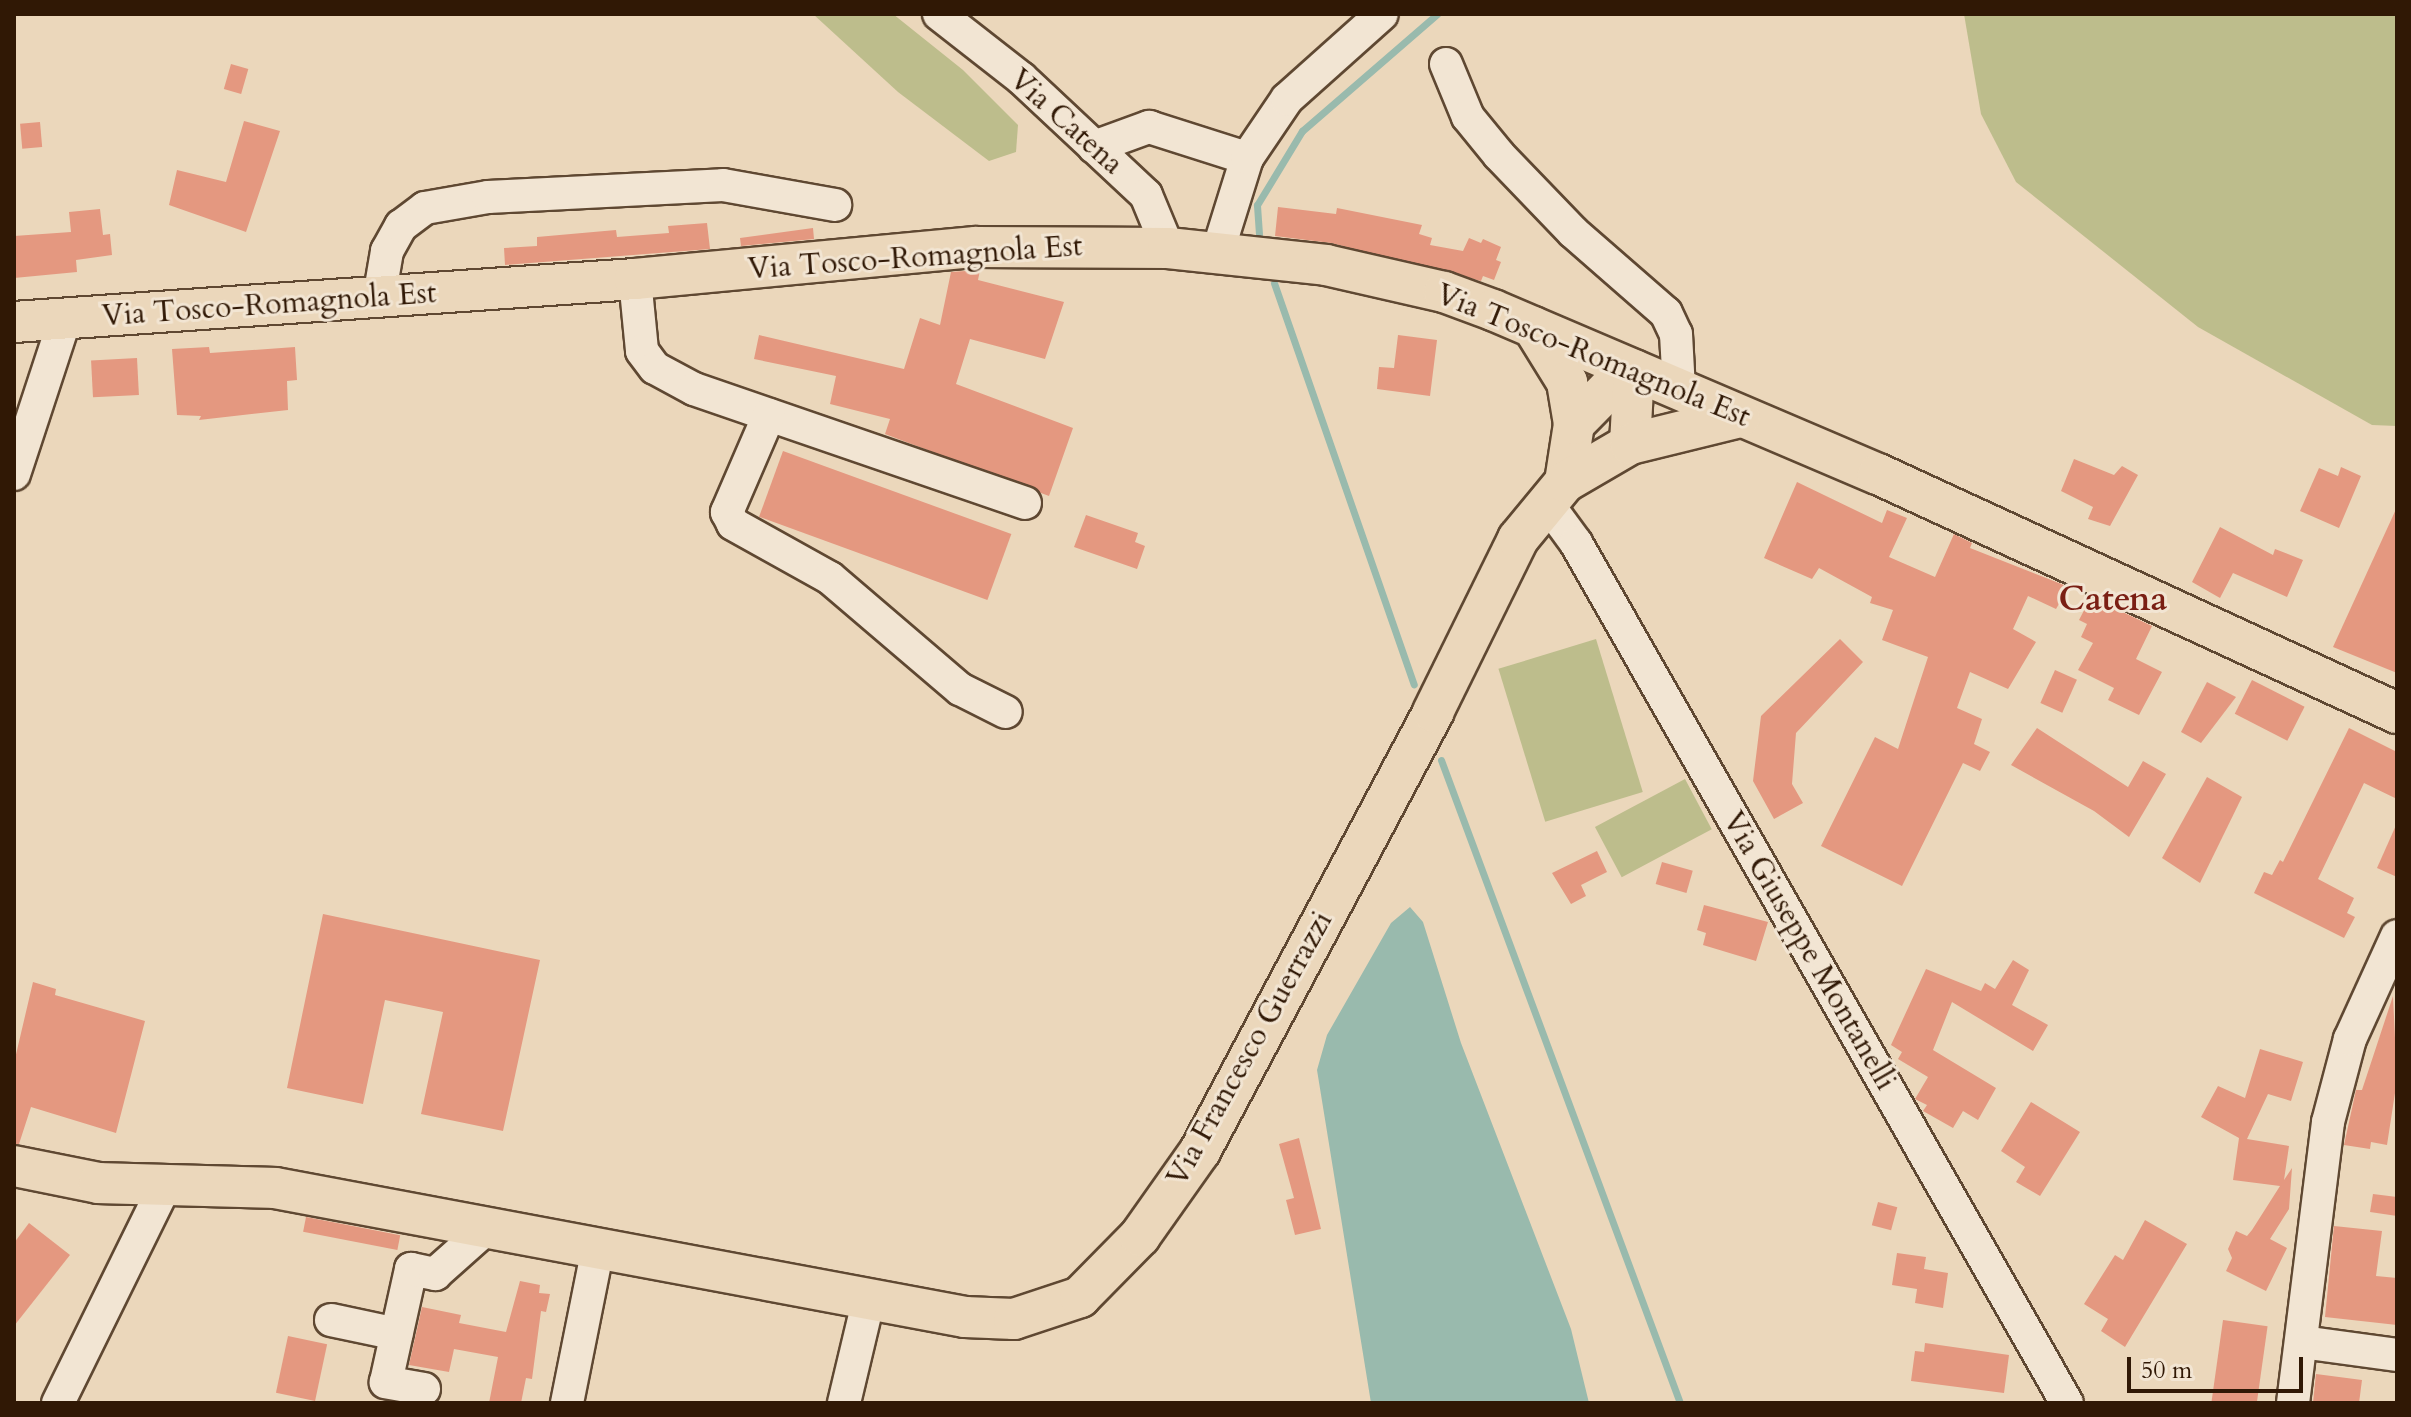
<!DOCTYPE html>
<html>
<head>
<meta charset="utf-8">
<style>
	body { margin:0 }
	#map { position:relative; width:2411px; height:1417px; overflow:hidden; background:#ebd7bb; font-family:Cardo,serif }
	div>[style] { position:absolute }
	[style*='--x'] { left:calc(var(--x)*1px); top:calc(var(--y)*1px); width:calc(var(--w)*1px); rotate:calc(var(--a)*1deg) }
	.green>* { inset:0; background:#bdbd8c; transform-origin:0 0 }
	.water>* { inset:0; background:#99baad }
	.stream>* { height:7px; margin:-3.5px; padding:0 3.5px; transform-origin:3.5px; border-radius:3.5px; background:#99baad }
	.building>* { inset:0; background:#e49880; transform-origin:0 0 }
	.roads { filter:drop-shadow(2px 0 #5f4832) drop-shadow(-2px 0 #5f4832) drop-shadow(0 2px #5f4832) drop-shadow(0 -2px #5f4832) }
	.minor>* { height:32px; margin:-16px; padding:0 16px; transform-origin:16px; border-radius:16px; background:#f2e5d3 }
	.major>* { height:40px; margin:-20px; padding:0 20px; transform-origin:20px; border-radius:20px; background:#ebd7bb }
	span { translate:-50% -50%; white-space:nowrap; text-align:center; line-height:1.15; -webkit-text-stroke:6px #f2e5d3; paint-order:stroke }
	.street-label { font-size:30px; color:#301805 }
	.quarter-label { font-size:34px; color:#7a1f14; font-weight:700 }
	.frame { position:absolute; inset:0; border:16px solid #301805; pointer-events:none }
	.scale { position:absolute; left:2127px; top:1357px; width:176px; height:36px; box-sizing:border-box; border:4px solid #301805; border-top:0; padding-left:10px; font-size:24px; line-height:28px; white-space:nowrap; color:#301805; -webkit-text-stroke:6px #f2e5d3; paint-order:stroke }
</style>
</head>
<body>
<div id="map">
	<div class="green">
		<div style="clip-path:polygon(813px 14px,893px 14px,963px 70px,1018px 125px,1016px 152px,989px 161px,898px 92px)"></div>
		<div style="clip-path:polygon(1964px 14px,2397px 14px,2397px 426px,2372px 425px,2198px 327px,2016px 182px,1981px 114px)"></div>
		<div style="left:1596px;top:639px;width:160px;height:102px;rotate:73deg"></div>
		<div style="left:1685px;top:779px;width:57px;height:102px;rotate:62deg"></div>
	</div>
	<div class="water">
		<div style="clip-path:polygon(1410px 907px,1423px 922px,1461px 1043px,1571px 1329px,1589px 1403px,1371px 1403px,1317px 1070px,1327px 1035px,1391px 923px)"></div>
	</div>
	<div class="stream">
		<div style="--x:1259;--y:234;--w:29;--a:-94"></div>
		<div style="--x:1257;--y:205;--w:87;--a:-58.7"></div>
		<div style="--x:1302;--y:131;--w:179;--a:-40.9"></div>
		<div style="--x:1274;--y:283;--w:425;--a:70.8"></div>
		<div style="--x:1441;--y:760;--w:686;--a:69.61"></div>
	</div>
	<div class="building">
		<div style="left:231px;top:64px;width:18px;height:26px;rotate:16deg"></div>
		<div style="clip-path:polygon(244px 121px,280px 131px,246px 232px,169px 205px,177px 170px,226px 182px)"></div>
		<div style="left:40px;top:122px;width:25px;height:20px;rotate:85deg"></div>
		<div style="clip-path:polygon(1278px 207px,1336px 214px,1337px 208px,1422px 225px,1419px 234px,1432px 238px,1430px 245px,1463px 251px,1469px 238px,1481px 243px,1483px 239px,1501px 247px,1496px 260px,1501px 262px,1494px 280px,1483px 276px,1481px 281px,1331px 243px,1275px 236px)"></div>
		<div style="clip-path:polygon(100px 209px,103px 235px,110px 234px,112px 255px,76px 260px,77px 272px,14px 278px,14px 236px,71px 232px,69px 212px)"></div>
		<div style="clip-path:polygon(707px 223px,710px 249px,505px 265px,504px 248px,537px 246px,537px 237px,616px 230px,617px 237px,669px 233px,668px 226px)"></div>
		<div style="clip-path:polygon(813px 228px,814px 239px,741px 246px,740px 238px)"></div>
		<div style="clip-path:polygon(980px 270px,978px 280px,1064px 302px,1045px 359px,970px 339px,956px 384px,1073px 428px,1049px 496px,885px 434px,890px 419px,830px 404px,836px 376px,754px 359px,759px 335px,904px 369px,920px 318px,940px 325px,951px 272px)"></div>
		<div style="clip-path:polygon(1398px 335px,1437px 340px,1430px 396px,1377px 389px,1379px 367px,1394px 368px)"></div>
		<div style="clip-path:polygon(209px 347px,210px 353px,295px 347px,297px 380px,287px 381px,288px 410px,199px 420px,201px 416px,177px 415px,172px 349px)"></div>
		<div style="left:137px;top:358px;width:37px;height:46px;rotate:87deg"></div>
		<div style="left:783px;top:451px;width:243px;height:70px;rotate:20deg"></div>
		<div style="clip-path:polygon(2074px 459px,2114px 475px,2122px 466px,2138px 475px,2110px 526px,2088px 519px,2093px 507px,2061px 491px)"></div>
		<div style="clip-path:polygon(2341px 467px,2361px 476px,2339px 528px,2300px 511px,2319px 468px,2338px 476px)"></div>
		<div style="clip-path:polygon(1797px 482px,1882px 523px,1887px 510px,1907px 518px,1889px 557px,1935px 577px,1954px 534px,1972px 543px,1970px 548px,2069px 587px,2056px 609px,2028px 596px,2013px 629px,2036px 642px,2008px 689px,1970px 672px,1957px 708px,1982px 719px,1974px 744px,1990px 752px,1980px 771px,1963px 763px,1902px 886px,1821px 846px,1875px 737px,1898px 749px,1928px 657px,1882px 640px,1893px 610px,1870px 603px,1872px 597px,1819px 568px,1812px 579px,1764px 558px)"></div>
		<div style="clip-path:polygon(2397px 507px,2397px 673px,2333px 647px)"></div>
		<div style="clip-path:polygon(1086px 515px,1138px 533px,1135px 542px,1145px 546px,1137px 569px,1074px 547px)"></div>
		<div style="clip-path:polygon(2220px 527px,2273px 555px,2275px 549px,2303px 560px,2287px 597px,2233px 573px,2220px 598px,2192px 582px)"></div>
		<div style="clip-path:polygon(2091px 597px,2152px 626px,2136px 659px,2162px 672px,2139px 715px,2108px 700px,2114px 688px,2078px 670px,2093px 643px,2081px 637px,2087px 624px,2079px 620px)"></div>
		<div style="clip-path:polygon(1840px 639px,1863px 662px,1796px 733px,1792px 784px,1803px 803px,1774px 819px,1753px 781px,1761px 716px)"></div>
		<div style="left:2055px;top:670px;width:24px;height:36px;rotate:24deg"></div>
		<div style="left:2252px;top:680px;width:59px;height:38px;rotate:27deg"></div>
		<div style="clip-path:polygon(2207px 682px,2236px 697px,2201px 743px,2181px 732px)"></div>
		<div style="clip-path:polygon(2037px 728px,2128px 787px,2143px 761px,2166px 774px,2129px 837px,2094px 811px,2011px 765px)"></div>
		<div style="clip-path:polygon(2349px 728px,2397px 752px,2397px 799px,2364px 783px,2318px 879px,2354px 898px,2347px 913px,2355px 917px,2344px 938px,2254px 893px,2264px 872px,2272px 875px,2280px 860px,2283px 862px)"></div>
		<div style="clip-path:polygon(2207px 777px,2242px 797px,2200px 883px,2162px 858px)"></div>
		<div style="clip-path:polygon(2397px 823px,2397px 877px,2377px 868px)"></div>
		<div style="clip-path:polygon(1597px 851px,1607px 872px,1581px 885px,1586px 896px,1571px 904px,1552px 873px)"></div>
		<div style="left:1662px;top:862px;width:32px;height:23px;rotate:16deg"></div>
		<div style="clip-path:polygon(1704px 905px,1768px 922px,1756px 961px,1703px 945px,1706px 933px,1697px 930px)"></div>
		<div style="clip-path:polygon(323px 914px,540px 960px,503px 1131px,421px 1114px,443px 1012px,385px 1000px,363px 1104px,287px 1088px)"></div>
		<div style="clip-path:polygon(2013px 960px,2029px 970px,2012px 1005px,2048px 1025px,2033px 1051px,1952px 1002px,1933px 1050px,1996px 1088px,1978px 1120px,1963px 1111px,1953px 1128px,1923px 1111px,1927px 1105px,1915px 1099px,1928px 1077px,1898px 1059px,1902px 1052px,1891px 1045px,1926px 969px,1981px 991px,1985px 983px,1995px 989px)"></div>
		<div style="clip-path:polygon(33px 982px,56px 989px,55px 995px,145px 1021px,116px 1133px,31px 1107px,19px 1144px,14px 1144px,14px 1063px)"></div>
		<div style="clip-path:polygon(2393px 996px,2397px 1080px,2387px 1145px,2371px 1142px,2370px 1149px,2344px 1145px,2356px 1090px,2362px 1090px)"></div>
		<div style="clip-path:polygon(2260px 1049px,2303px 1062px,2291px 1101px,2268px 1094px,2247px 1139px,2289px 1146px,2284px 1180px,2292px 1168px,2289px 1209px,2270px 1239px,2287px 1248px,2266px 1291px,2226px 1271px,2232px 1258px,2228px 1249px,2236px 1231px,2247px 1236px,2252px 1230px,2280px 1186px,2233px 1180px,2239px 1138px,2201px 1117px,2218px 1086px,2245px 1098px)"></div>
		<div style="clip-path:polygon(2031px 1102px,2080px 1132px,2040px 1196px,2016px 1182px,2025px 1167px,2001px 1151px)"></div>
		<div style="clip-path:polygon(1299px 1138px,1321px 1229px,1295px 1235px,1286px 1200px,1294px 1198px,1279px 1144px)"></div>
		<div style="clip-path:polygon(2373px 1194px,2397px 1197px,2397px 1216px,2370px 1212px)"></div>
		<div style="left:1878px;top:1202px;width:20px;height:24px;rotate:15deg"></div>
		<div style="left:306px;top:1217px;width:96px;height:15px;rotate:11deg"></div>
		<div style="clip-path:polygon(2145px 1220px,2187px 1244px,2125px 1347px,2101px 1331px,2108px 1319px,2084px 1304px,2115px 1255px,2123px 1260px)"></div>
		<div style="clip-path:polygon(29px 1223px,70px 1255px,14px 1326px,14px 1243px)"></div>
		<div style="clip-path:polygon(2334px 1226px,2382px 1231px,2376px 1276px,2397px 1278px,2397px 1325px,2325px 1317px)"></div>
		<div style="clip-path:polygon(1897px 1253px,1926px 1257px,1924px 1269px,1948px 1273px,1943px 1308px,1915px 1303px,1917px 1289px,1892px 1285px)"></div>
		<div style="clip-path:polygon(520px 1281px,540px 1285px,539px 1293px,550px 1294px,546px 1312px,541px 1311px,532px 1379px,526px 1378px,521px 1403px,489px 1403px,498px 1357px,454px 1349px,449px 1372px,409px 1365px,422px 1307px,461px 1315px,459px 1323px,506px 1332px)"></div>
		<div style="left:2223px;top:1320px;width:45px;height:84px;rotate:8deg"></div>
		<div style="left:288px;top:1336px;width:40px;height:58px;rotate:12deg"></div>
		<div style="clip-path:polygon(1925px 1343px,2009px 1355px,2004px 1393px,1911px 1381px,1915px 1351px,1924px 1352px)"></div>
		<div style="clip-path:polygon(2316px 1374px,2362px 1380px,2359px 1403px,2313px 1403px)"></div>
	</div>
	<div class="roads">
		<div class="minor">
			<div style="--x:939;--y:14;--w:104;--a:38"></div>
			<div style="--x:1021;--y:78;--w:171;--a:43.1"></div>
			<div style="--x:1146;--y:195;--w:57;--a:67.5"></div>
			<div style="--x:1446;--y:64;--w:57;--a:67.5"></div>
			<div style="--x:1468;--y:117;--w:49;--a:50.8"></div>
			<div style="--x:1499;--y:155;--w:107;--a:46.1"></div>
			<div style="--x:1573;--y:232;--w:123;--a:41.1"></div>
			<div style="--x:1666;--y:313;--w:23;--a:65"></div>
			<div style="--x:1676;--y:334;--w:56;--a:86.9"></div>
			<div style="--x:1094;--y:147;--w:59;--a:-20"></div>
			<div style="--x:1149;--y:127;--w:103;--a:17.6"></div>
			<div style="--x:1218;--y:251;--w:97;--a:-72.7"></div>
			<div style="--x:1247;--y:158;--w:71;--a:-55.9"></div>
			<div style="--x:1287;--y:99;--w:127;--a:-41.8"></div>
			<div style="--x:635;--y:279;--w:72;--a:84.4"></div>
			<div style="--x:642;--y:351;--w:21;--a:53"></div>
			<div style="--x:655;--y:368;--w:44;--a:28.3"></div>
			<div style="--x:694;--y:389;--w:350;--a:19"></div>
			<div style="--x:379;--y:298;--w:48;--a:-80.3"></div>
			<div style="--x:387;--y:251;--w:29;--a:-61"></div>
			<div style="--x:401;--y:226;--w:30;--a:-37"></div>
			<div style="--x:425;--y:208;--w:64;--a:-9.9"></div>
			<div style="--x:488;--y:197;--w:235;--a:-2.9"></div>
			<div style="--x:723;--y:185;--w:114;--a:10.1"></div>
			<div style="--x:769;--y:415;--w:106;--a:113.4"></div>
			<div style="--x:727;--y:512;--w:13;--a:63"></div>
			<div style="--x:733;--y:524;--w:111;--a:29.1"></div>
			<div style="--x:830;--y:578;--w:171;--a:40.5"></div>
			<div style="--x:960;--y:689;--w:51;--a:26.6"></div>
			<div style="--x:14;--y:474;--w:163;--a:-71.8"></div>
			<div style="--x:1546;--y:502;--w:51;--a:53.8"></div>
			<div style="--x:1576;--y:543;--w:990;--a:60.28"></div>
			<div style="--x:331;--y:1320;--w:67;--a:12"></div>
			<div style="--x:2302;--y:1342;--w:96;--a:7.8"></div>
			<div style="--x:424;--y:1389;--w:39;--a:-170"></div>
			<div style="--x:386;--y:1382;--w:116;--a:-77.5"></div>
			<div style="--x:411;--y:1269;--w:25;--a:12"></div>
			<div style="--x:435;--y:1274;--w:71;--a:-41.6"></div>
			<div style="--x:58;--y:1403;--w:240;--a:-63.8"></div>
			<div style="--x:567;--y:1403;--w:158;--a:-78.7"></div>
			<div style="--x:844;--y:1403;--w:108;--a:-76.6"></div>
			<div style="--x:2293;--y:1403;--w:283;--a:-82.9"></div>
			<div style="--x:2328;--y:1122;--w:86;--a:-75.2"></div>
			<div style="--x:2350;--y:1039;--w:113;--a:-65.5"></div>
		</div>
		<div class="major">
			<div style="--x:14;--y:322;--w:622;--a:-3.96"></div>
			<div style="--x:635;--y:279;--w:342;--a:-5.4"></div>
			<div style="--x:976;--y:247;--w:192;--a:0.3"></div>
			<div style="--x:1168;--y:248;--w:159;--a:6.1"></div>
			<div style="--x:1326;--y:265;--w:121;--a:12.9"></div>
			<div style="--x:1444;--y:292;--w:52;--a:20.2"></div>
			<div style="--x:1493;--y:310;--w:418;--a:23.1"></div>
			<div style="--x:1878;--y:474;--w:571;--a:24.73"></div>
			<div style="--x:1533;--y:327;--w:65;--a:58.3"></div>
			<div style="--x:1567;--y:382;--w:43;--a:80.5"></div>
			<div style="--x:1574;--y:424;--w:59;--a:98.8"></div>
			<div style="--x:1574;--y:424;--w:78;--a:-45.5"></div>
			<div style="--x:1630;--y:444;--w:74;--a:-86.9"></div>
			<div style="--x:14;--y:1166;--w:87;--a:11.3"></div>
			<div style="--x:99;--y:1183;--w:176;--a:1.6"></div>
			<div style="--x:275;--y:1188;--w:702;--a:10.59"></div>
			<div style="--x:965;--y:1317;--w:49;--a:2.3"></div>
			<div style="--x:1014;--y:1319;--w:70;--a:-18.4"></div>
			<div style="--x:1080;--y:1297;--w:86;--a:-45.5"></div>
			<div style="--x:1140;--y:1236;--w:104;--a:-54.8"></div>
			<div style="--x:1200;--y:1151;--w:497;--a:-62"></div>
			<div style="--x:1433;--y:712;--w:193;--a:-63.8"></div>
			<div style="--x:1518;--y:539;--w:74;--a:-50.5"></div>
			<div style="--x:1565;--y:482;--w:75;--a:-30.3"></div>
			<div style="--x:1630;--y:444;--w:113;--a:-13.8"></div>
		</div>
	</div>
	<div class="street-label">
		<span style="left:1066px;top:122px;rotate:42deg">Via Catena</span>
		<span style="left:915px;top:258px;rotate:-4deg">Via Tosco-Romagnola Est</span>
		<span style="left:269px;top:305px;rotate:-4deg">Via Tosco-Romagnola Est</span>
		<span style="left:1593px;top:356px;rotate:22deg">Via Tosco-Romagnola Est</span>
		<span style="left:1809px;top:951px;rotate:60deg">Via Giuseppe Montanelli</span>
		<span style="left:1250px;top:1049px;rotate:-61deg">Via Francesco Guerrazzi</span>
	</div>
	<div class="quarter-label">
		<span style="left:2113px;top:600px">Catena</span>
	</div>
	<div class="frame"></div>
	<div class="scale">50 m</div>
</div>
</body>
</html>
